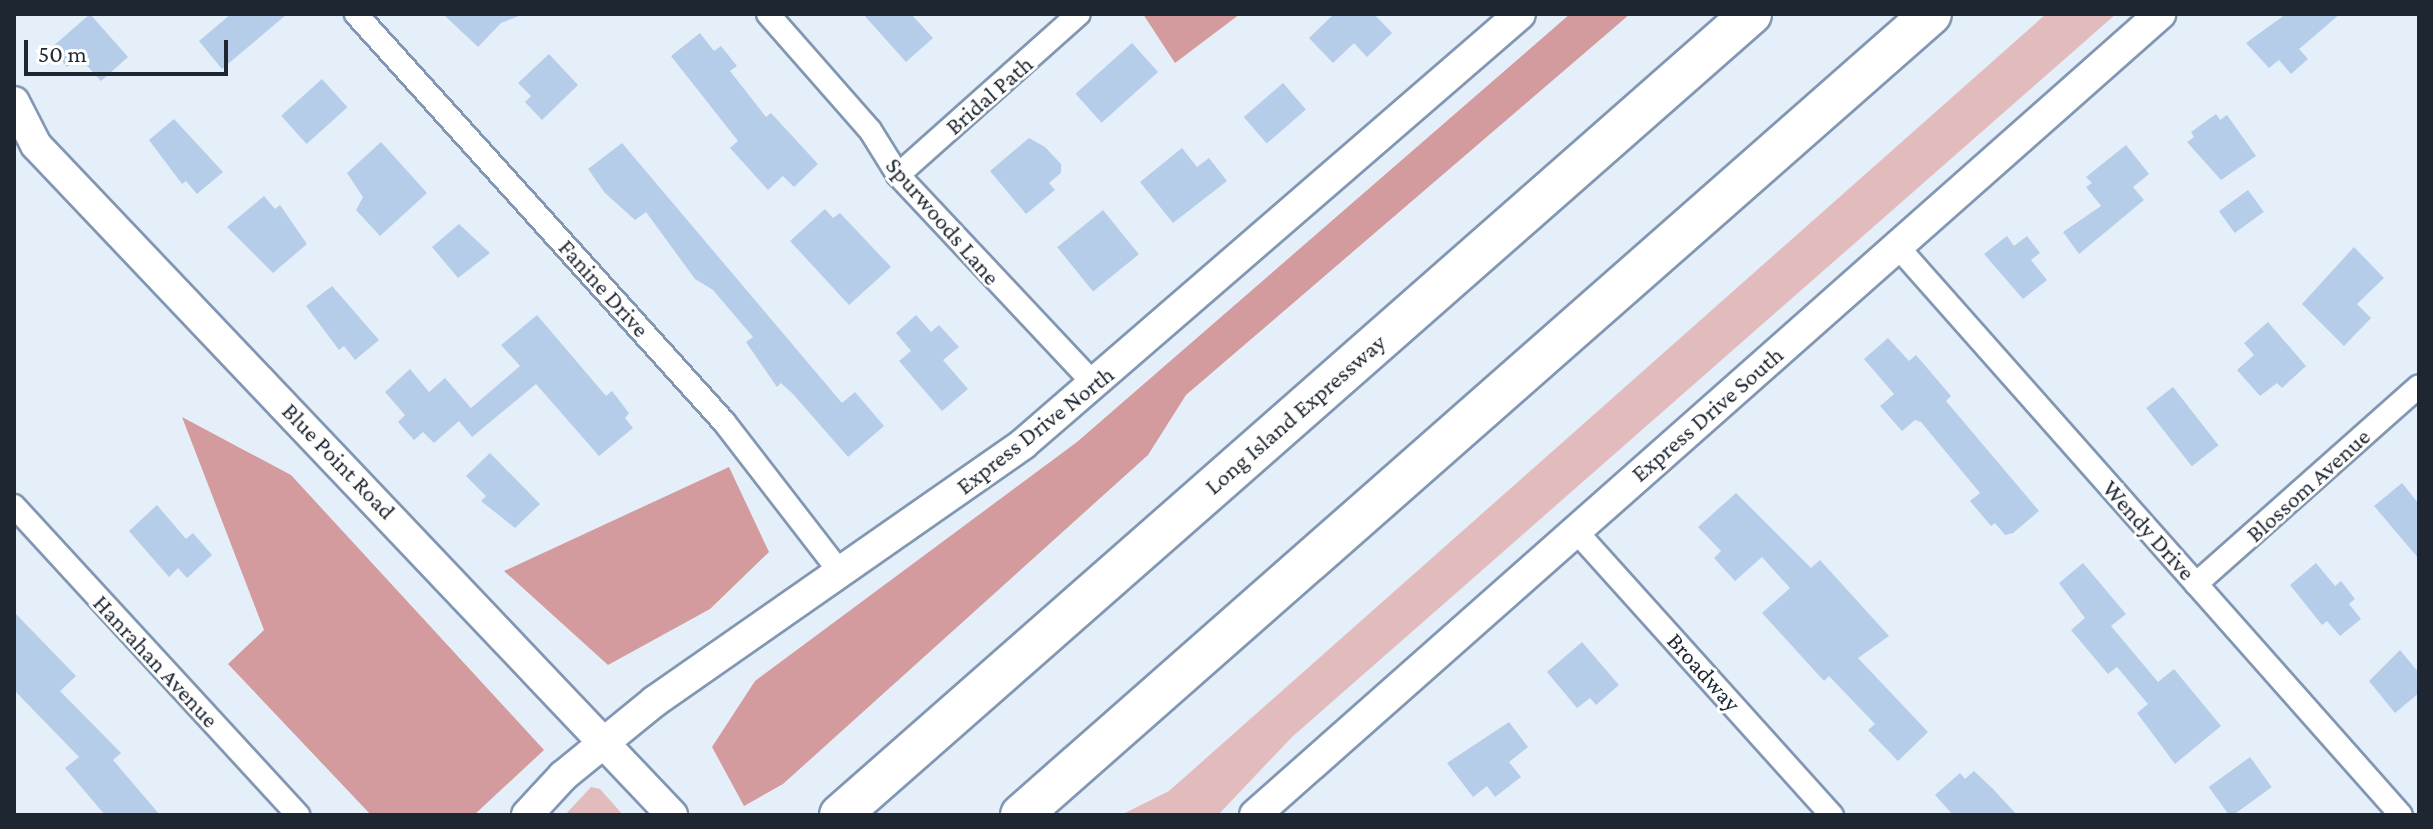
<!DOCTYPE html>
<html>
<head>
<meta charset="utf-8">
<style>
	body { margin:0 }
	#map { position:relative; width:2433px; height:829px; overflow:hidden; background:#e5effa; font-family:"Crimson Pro",serif }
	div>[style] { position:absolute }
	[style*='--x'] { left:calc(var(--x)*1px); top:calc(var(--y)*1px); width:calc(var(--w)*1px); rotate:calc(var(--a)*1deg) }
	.green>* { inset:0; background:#e2bcbd }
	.forest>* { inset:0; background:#d39b9d }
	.building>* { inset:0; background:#b5cde9; transform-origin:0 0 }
	.roads { filter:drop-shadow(2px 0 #8197b2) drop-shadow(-2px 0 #8197b2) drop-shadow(0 2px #8197b2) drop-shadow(0 -2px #8197b2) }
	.street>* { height:22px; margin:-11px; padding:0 11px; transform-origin:11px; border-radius:11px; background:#fff }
	.secondary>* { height:30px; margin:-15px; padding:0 15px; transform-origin:15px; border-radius:15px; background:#fff }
	.highway>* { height:40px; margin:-20px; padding:0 20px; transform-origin:20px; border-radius:20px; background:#fff }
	span { translate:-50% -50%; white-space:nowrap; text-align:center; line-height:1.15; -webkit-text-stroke:6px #fff; paint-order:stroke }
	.street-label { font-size:24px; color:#1d2631 }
	.frame { position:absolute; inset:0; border:16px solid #1d2631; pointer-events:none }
	.scale { position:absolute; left:24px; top:40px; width:204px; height:36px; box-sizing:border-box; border:4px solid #1d2631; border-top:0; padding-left:10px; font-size:24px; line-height:28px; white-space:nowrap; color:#1d2631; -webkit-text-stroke:6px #fff; paint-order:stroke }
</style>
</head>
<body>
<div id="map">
	<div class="green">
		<div style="clip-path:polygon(2046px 14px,2116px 14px,1292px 737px,1218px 815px,1121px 815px,1169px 791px)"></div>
		<div style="clip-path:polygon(591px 787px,600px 789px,623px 815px,565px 815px)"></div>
	</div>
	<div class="forest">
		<div style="clip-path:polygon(1143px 14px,1240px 14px,1175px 63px)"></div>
		<div style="clip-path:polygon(1570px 14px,1630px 14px,1186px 395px,1148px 455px,783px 784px,744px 806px,712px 747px,755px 681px,1077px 442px)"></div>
		<div style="clip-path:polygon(182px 417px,291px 475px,544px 750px,474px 815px,371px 815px,228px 664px,264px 630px)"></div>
		<div style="clip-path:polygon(729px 467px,769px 552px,710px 609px,608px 665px,504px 571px)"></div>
	</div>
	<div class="building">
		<div style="clip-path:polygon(90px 14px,128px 57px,101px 81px,79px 57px,67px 67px,51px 48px)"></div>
		<div style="clip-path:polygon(231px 14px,287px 14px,222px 69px,199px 41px)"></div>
		<div style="clip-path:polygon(443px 14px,518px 14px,519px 16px,501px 23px,478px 47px)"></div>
		<div style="clip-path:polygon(863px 14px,911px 14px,933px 38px,906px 62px)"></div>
		<div style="clip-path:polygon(1334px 14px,1374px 14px,1392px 33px,1367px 57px,1354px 43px,1333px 63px,1309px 38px)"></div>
		<div style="clip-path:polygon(2286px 14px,2340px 14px,2299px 49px,2308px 59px,2291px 74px,2279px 60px,2269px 68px,2246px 43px)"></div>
		<div style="clip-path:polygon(700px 33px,714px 51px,721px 46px,737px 66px,730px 71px,766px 117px,771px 113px,818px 164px,794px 187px,783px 176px,768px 190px,730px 148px,738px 141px,671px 56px)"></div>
		<div style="left:1132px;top:43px;width:39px;height:76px;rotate:48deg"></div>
		<div style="clip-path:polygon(549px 54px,578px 85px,542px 120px,525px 102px,531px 96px,518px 83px)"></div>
		<div style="left:322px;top:79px;width:38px;height:55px;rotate:48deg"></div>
		<div style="left:1283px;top:83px;width:35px;height:52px;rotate:49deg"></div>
		<div style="clip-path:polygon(2216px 114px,2220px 120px,2227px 115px,2256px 156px,2221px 180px,2187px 142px,2194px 137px,2191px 132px)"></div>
		<div style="clip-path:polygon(174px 119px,223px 172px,197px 194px,186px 181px,182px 184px,149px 140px)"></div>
		<div style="clip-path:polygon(1029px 138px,1045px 147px,1061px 164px,1061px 173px,1049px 183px,1055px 190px,1026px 214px,990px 171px)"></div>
		<div style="clip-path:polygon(381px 142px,427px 193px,380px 236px,356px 210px,363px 197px,347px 173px)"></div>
		<div style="clip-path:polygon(622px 143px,842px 403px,855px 392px,884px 426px,848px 457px,793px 394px,781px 383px,777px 387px,746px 342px,753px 337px,713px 290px,695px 279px,646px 212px,635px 220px,605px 193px,588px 169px)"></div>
		<div style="clip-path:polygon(2126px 145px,2149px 174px,2133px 187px,2144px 200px,2079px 254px,2063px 232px,2101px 206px,2086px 187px,2092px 183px,2086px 177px)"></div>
		<div style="clip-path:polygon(1182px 148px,1197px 167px,1209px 158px,1227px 181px,1173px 223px,1140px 182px)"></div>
		<div style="left:2248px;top:190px;width:27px;height:36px;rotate:54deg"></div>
		<div style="clip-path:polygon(264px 196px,275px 209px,280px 205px,307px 244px,273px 273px,227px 227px)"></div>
		<div style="clip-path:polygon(825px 209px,833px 218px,840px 213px,891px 267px,849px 305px,790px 241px)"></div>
		<div style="left:1103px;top:210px;width:57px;height:59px;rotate:51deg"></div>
		<div style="clip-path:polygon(459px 224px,490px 253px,458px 278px,432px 247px)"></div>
		<div style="clip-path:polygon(2007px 236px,2014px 246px,2027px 236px,2040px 253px,2031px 260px,2047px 280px,2023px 299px,1984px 254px)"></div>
		<div style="clip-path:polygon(2354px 247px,2384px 278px,2357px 304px,2371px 318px,2344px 346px,2302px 304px)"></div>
		<div style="clip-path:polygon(332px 286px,379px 340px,355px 360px,344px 346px,339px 350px,306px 306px)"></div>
		<div style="clip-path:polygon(537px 315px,606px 396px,612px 391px,629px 413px,625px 418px,633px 428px,599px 456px,536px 384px,472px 437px,459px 421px,434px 443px,423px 432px,414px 440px,398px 422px,405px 415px,385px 392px,410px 369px,429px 392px,445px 378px,471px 408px,520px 366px,501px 345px)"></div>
		<div style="clip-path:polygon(916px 315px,931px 332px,939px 325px,959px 347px,943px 360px,968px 389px,942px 411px,899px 361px,911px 351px,896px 333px)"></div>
		<div style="clip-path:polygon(2268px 322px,2306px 366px,2282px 388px,2277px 383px,2260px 396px,2237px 370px,2254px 355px,2244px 343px)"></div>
		<div style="clip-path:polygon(1888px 338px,1909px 361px,1916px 355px,1951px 396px,1946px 401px,2039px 511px,2013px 533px,2005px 535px,1995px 523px,1991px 526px,1970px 501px,1980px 493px,1921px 422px,1915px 420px,1902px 431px,1880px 406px,1894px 394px,1864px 359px)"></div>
		<div style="left:2173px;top:387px;width:74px;height:34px;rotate:52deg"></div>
		<div style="clip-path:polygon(490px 453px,540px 504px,515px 528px,481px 501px,486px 496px,466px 476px)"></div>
		<div style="clip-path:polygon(2402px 483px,2419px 504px,2419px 559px,2374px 506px)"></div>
		<div style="clip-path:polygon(1736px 493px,1811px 568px,1820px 560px,1889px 636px,1858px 658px,1928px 732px,1898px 761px,1868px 730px,1875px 724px,1829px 676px,1824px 681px,1762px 613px,1790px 588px,1762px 557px,1735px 581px,1714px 558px,1721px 551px,1698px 527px)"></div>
		<div style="clip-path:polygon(157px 505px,186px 539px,193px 533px,212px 555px,187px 578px,178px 568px,169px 577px,129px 531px)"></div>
		<div style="clip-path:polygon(2083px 563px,2126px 614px,2111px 626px,2158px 682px,2174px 669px,2221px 726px,2175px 764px,2137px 713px,2148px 704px,2117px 667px,2108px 674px,2071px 630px,2085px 618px,2059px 583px)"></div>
		<div style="clip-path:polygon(2316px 563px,2335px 586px,2341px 581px,2355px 599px,2349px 604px,2361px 619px,2340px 636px,2327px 621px,2322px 625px,2290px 585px)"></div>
		<div style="clip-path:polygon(14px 612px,76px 676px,60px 691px,121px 753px,113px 760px,160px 815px,105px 815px,65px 768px,79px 757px,14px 690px)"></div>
		<div style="clip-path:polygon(1582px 642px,1619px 685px,1596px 705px,1590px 698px,1577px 708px,1547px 672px)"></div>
		<div style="clip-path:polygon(2400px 650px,2419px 673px,2419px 693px,2395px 713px,2369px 681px)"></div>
		<div style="clip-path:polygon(1509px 722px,1528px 747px,1509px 762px,1521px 777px,1495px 797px,1487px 786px,1473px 797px,1447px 763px)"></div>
		<div style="left:2250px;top:757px;width:37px;height:51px;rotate:54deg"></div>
		<div style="clip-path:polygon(1974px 771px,1993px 789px,2017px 815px,1953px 815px,1935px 795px,1960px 773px,1965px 779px)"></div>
	</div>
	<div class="roads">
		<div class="street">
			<div style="--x:356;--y:14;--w:549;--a:47.95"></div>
			<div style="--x:724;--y:422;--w:190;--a:52.3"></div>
			<div style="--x:768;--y:14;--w:154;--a:48.7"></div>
			<div style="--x:870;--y:130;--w:53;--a:58.1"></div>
			<div style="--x:898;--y:175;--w:288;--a:46.8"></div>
			<div style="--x:898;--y:175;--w:242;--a:-41.7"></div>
			<div style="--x:1897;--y:246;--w:760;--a:48.47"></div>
			<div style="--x:14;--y:506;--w:420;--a:47.4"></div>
			<div style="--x:1575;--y:530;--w:384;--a:48"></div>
			<div style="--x:2196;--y:584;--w:298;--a:-41.6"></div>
		</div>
		<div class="secondary">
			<div style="--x:14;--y:102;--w:48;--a:62.9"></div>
			<div style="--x:36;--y:145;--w:924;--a:46.49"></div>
			<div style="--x:527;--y:815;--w:53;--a:-47.3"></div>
			<div style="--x:563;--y:776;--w:119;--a:-39.2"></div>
			<div style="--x:655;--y:701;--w:449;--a:-34.9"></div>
			<div style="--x:1023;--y:444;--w:657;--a:-40.87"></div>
			<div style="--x:1255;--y:815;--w:1209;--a:-41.51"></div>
		</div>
		<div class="highway">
			<div style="--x:840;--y:815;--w:1213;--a:-41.32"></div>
			<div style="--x:1021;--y:815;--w:1212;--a:-41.35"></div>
		</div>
	</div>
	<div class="street-label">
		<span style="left:989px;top:95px;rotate:-41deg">Bridal Path</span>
		<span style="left:943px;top:221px;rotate:49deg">Spurwoods Lane</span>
		<span style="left:604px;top:288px;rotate:48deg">Fanine Drive</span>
		<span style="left:1295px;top:414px;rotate:-41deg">Long Island Expressway</span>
		<span style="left:1707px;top:414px;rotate:-41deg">Express Drive South</span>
		<span style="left:1035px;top:430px;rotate:-38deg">Express Drive North</span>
		<span style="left:339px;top:461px;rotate:46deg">Blue Point Road</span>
		<span style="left:2308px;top:485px;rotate:-42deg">Blossom Avenue</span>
		<span style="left:2149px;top:530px;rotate:48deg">Wendy Drive</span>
		<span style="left:156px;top:661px;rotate:47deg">Hanrahan Avenue</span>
		<span style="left:1704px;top:672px;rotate:48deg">Broadway</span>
	</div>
	<div class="frame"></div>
	<div class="scale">50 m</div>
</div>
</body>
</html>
